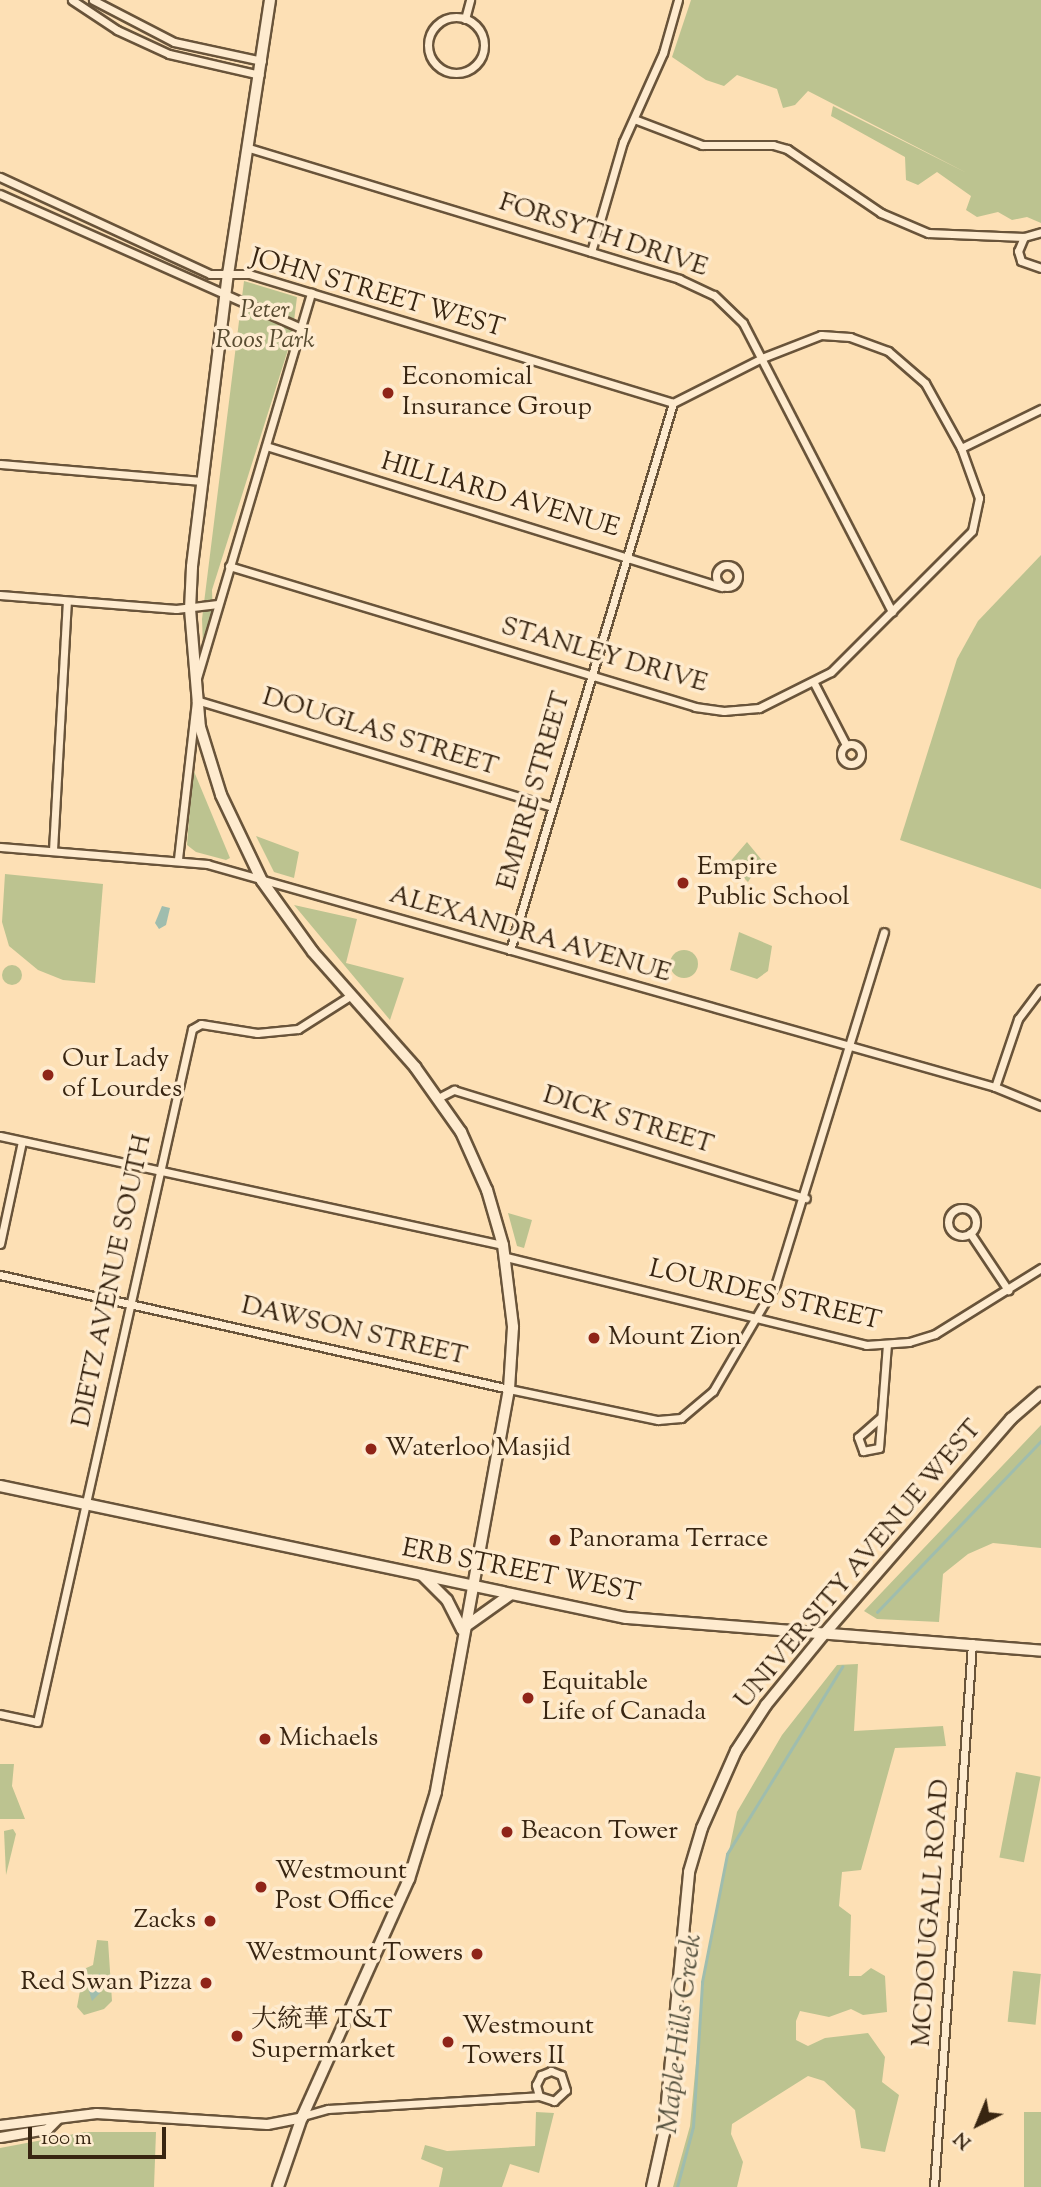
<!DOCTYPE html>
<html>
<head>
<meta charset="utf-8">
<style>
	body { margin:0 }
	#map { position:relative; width:1041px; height:2187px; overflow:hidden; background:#fde0b5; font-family:"Sorts Mill Goudy","Noto Serif SC",serif }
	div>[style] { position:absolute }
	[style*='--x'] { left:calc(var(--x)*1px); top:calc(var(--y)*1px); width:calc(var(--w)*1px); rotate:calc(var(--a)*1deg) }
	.green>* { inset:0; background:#bcc390; transform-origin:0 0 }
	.round { border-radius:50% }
	.water>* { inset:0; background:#9fbdae }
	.stream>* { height:2.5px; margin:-1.25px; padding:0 1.25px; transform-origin:1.25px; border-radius:1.25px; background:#9fbdae }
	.roads { filter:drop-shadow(2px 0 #69543a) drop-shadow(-2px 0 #69543a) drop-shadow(0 2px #69543a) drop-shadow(0 -2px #69543a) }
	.minor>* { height:7px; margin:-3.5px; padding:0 3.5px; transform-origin:3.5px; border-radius:3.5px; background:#feebcf }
	.minor>.ring { margin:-3.5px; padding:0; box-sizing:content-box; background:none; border:7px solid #feebcf; border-radius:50% }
	.tertiary>* { height:9px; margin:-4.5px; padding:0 4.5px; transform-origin:4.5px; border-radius:4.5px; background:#feebcf }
	.secondary>* { height:10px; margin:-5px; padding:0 5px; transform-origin:5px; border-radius:5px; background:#feebcf }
	.dots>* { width:19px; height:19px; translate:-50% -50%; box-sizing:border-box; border:4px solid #feebcf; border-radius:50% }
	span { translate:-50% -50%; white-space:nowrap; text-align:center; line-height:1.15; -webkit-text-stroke:7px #feebcf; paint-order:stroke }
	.street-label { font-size:26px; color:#382511 }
	.park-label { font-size:26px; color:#594c31; font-style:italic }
	.poi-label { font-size:26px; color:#382511 }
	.left { translate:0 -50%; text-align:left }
	.right { translate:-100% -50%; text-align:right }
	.water-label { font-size:28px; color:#575340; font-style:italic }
	.north { position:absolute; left:943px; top:2089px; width:70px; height:70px; -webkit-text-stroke:5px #feebcf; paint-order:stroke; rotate:223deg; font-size:19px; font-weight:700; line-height:28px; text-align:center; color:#382511 }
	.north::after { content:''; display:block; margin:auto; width:24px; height:32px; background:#382511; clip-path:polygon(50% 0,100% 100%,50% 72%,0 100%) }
	.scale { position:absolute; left:28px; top:2127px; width:138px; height:32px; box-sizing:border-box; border:4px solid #382511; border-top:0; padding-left:9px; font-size:21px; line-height:24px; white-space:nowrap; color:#382511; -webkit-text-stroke:5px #feebcf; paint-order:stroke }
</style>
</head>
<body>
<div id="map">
	<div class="green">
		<div style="clip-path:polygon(691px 0,1041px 0,1041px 223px,1027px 217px,1012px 220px,998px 212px,977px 217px,966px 210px,971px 196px,937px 172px,918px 185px,906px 180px,905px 157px,831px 116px,833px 106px,967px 173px,808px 91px,795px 105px,783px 108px,777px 89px,737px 75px,724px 86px,706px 80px,672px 57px)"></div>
		<div style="clip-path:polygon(244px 281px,297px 297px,292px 337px,212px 590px,213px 618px,203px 647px,202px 619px)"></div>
		<div style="clip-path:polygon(1041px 555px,1041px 889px,900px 840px,957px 659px,978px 621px)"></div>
		<div style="clip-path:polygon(193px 769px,230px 858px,226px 860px,196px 852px,187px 845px)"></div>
		<div style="clip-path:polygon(256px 836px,299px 852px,294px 878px,274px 872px)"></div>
		<div style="clip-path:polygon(747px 842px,765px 864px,765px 870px,753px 874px,748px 882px,741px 875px,733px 877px,728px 864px)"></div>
		<div style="clip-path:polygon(5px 874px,103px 884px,95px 983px,63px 980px,38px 970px,9px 946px,2px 922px)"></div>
		<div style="clip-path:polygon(294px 905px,357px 919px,346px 963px,404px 978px,390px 1020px)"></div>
		<div style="clip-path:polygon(739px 932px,772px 946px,768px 971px,757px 979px,730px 970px)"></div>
		<div class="round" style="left:670px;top:950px;width:28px;height:28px"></div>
		<div class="round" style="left:2px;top:965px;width:20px;height:20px"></div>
		<div style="clip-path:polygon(508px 1213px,532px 1220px,524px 1248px,517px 1246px)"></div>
		<div style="clip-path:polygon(1041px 1425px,1041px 1548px,993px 1543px,968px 1554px,943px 1574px,939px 1622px,877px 1619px,864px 1611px)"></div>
		<div style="clip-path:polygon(858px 1664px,854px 1731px,943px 1726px,946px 1746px,895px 1748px,861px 1870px,842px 1872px,839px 1906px,851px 1915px,849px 1976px,861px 1976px,871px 1968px,885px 1976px,887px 2012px,863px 2015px,851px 2009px,829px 2017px,800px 2011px,796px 2021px,796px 2040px,808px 2046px,825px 2038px,868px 2033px,885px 2057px,882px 2082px,899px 2095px,885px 2152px,861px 2148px,855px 2110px,824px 2081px,808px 2076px,732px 2124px,731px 2134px,743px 2162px,737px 2187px,673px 2187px,690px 2126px,705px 1968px,737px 1812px,782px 1735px,837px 1665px)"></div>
		<div style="clip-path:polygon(0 1764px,14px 1764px,12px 1786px,25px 1819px,0 1819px)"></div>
		<div style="left:1016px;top:1772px;width:25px;height:87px;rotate:11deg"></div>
		<div style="clip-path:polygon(13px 1829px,16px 1834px,6px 1875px,4px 1831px)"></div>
		<div style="clip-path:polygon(97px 1940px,108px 1941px,112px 2001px,104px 2009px,84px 2015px,77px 2007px,84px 1969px,93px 1965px)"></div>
		<div style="left:1013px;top:1971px;width:28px;height:51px;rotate:6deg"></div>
		<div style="clip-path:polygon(536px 2112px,554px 2113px,539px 2173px,510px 2164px,502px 2187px,439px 2187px,443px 2168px,421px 2159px,425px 2145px,447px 2151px,535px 2146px)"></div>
		<div style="left:1041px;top:2112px;width:75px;height:17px;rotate:90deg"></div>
		<div style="clip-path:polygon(85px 2132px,156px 2132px,154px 2187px,0 2187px,0 2148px)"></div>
	</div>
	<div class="water">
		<div style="clip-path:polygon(162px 906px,170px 908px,166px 925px,159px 929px,155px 923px)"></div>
		<div style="clip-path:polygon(100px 1973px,100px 1993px,92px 2001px,88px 1988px)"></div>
	</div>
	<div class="stream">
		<div style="--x:877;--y:1612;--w:237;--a:-46.2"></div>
		<div style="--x:677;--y:2187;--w:62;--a:-75.1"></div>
		<div style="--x:693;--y:2127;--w:145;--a:-86.4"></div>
		<div style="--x:702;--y:1982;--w:130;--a:-78.9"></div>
		<div style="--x:727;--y:1854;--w:220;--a:-58.4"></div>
	</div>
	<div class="roads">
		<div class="minor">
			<div style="--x:72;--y:0;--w:54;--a:33.7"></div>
			<div style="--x:117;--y:30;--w:57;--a:24.8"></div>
			<div style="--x:169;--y:54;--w:93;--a:13"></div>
			<div style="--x:93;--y:0;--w:91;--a:27.4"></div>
			<div style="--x:174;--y:42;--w:90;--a:12.2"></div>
			<div class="ring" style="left:428px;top:17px;width:49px;height:49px"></div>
			<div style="--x:465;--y:19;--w:20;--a:-75"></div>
			<div style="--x:634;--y:119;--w:73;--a:20.9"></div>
			<div style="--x:702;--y:145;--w:71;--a:0"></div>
			<div style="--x:773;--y:145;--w:15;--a:16"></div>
			<div style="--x:787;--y:149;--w:114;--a:34.2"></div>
			<div style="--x:881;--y:213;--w:51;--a:23.1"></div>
			<div style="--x:928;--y:233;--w:96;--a:2.4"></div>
			<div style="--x:1024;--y:237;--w:18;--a:-16"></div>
			<div style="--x:249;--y:148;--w:450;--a:16.9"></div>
			<div style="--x:679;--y:279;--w:38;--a:25"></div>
			<div style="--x:714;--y:295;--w:40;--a:44"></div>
			<div style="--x:743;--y:323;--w:325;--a:62.7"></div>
			<div style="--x:0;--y:177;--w:231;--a:24.8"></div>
			<div style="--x:210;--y:274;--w:39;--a:0"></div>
			<div style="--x:249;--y:274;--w:443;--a:16.9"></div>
			<div style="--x:0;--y:194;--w:329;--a:24"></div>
			<div style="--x:1024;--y:237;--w:15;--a:113"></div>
			<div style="--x:1018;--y:251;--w:10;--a:73"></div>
			<div style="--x:1021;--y:261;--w:21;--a:19"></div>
			<div style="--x:591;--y:252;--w:115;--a:-73.8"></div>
			<div style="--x:623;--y:142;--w:98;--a:-65.8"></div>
			<div style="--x:663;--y:53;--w:55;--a:-74.2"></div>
			<div style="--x:266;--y:446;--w:477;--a:17.2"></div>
			<div style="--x:961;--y:448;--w:89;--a:-26"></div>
			<div style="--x:0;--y:464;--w:202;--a:4.8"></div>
			<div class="ring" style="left:716px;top:565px;width:15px;height:15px"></div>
			<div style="--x:229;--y:566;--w:487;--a:16.8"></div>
			<div style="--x:695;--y:707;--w:29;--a:8"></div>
			<div style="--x:724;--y:711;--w:35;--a:-5"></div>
			<div style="--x:759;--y:708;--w:80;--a:-26.6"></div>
			<div style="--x:831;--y:672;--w:199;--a:-45"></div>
			<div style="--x:972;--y:531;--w:34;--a:-78"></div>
			<div style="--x:979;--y:498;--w:53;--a:-109.8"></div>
			<div style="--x:961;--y:448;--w:74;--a:-119"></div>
			<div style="--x:925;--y:383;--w:49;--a:-139.1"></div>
			<div style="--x:888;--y:351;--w:40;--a:-159.8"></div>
			<div style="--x:850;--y:337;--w:29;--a:-176"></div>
			<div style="--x:821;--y:335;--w:63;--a:158.7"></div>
			<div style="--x:762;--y:358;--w:100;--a:153.2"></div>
			<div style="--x:0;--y:595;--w:177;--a:4.5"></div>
			<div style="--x:176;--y:609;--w:42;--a:-6.8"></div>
			<div style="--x:197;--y:678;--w:402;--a:-73.5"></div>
			<div style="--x:814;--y:683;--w:70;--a:62.7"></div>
			<div class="ring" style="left:841px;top:744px;width:13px;height:13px"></div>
			<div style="--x:0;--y:847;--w:208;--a:4.7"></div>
			<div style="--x:207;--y:864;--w:819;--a:15.8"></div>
			<div style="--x:995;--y:1087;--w:50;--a:22.4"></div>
			<div style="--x:53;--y:850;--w:249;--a:-86.8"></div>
			<div style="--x:178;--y:859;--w:160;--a:-83.5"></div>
			<div style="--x:196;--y:700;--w:372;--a:16.7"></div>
			<div style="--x:510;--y:950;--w:571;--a:-73.41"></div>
			<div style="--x:995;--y:1087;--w:72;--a:-71.3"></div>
			<div style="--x:1018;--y:1019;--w:38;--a:-53"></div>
			<div style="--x:440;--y:1097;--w:16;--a:-27"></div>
			<div style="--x:454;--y:1090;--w:368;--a:17.1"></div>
			<div style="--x:0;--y:1136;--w:515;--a:12.23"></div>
			<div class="ring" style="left:948px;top:1208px;width:21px;height:21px"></div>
			<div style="--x:970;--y:1233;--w:69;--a:56.3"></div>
			<div style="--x:0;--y:1244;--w:105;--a:-77.9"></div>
			<div style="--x:506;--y:1257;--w:371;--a:13.7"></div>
			<div style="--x:866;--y:1345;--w:43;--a:-4"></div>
			<div style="--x:909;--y:1342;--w:27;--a:-17"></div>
			<div style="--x:935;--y:1334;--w:125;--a:-31.9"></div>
			<div style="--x:0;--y:1275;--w:522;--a:12.62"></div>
			<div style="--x:509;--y:1389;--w:152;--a:11.8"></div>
			<div style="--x:658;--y:1420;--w:23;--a:-5"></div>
			<div style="--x:681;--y:1418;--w:42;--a:-40.2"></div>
			<div style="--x:713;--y:1391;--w:125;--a:-59.7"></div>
			<div style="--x:776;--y:1283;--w:367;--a:-72.9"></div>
			<div style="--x:880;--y:1418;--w:29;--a:139"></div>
			<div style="--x:858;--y:1437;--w:15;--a:70"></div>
			<div style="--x:863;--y:1451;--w:16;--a:-11"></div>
			<div style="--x:879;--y:1448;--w:103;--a:-85.6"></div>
			<div style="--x:0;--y:1714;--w:38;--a:12"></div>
			<div style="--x:37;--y:1722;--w:710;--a:-77.39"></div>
			<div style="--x:192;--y:1029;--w:10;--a:-29"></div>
			<div style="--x:201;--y:1024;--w:57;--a:9.1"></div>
			<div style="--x:257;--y:1033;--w:41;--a:-5.6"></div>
			<div style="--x:298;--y:1029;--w:62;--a:-32.4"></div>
			<div style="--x:303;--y:2116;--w:26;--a:-16"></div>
			<div style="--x:328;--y:2109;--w:211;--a:-3.5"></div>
			<div style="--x:539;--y:2096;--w:16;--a:18"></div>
			<div style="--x:554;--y:2101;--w:16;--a:-43"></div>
			<div style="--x:566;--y:2090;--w:16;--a:-108"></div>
			<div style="--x:561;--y:2075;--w:11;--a:-158"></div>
			<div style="--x:551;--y:2071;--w:11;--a:158"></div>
			<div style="--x:541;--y:2075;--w:11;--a:117"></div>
			<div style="--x:536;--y:2085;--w:11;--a:75"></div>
			<div style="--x:934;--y:2187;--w:545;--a:-86"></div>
		</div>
		<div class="tertiary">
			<div style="--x:0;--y:2125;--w:97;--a:-7.1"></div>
			<div style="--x:96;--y:2113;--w:171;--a:3.7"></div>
			<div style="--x:267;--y:2124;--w:36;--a:-11"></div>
			<div style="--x:0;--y:2137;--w:48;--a:-9.7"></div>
			<div style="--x:47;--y:2129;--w:14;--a:-45"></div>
		</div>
		<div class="secondary">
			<div style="--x:270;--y:0;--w:276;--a:98.7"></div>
			<div style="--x:228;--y:273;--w:296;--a:97"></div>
			<div style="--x:192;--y:567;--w:42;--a:92.7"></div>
			<div style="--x:190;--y:609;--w:118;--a:85.2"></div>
			<div style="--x:200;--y:727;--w:71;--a:72.8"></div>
			<div style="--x:221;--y:795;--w:95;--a:64.5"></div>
			<div style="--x:262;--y:881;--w:87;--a:54.3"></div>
			<div style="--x:313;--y:952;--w:154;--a:48.4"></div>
			<div style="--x:415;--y:1067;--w:80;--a:54.7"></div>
			<div style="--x:461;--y:1132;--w:64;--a:65.9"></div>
			<div style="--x:487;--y:1190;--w:57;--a:73.8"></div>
			<div style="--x:503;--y:1245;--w:83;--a:83"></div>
			<div style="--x:513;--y:1327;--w:62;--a:93.7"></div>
			<div style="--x:509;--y:1389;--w:410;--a:100.3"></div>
			<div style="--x:436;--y:1792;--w:91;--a:107.2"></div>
			<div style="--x:409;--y:1879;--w:261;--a:114.2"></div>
			<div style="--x:302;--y:2117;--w:74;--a:108.9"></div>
			<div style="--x:0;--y:1486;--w:640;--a:11.91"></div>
			<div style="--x:626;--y:1618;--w:416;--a:4.5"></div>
			<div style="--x:422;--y:1575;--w:35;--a:45"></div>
			<div style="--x:447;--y:1600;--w:33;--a:63"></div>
			<div style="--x:462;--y:1629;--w:60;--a:-35.5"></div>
			<div style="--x:652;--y:2187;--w:55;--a:-77.5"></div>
			<div style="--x:664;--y:2133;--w:262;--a:-84.5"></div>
			<div style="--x:689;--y:1872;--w:46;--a:-73.5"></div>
			<div style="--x:702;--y:1828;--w:84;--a:-66.2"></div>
			<div style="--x:736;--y:1751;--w:55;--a:-56.9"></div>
			<div style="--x:766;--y:1705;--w:93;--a:-50.7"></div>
			<div style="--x:825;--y:1633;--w:284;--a:-49"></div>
			<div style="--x:1011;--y:1419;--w:40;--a:-41"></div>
		</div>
	</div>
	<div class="dots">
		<div style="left:388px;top:393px;background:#8f2418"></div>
		<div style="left:683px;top:883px;background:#8f2418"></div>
		<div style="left:48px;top:1075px;background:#8f2418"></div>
		<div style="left:594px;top:1338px;background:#8f2418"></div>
		<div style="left:371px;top:1449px;background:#8f2418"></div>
		<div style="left:555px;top:1540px;background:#8f2418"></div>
		<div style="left:528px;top:1698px;background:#8f2418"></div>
		<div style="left:265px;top:1739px;background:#8f2418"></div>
		<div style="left:507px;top:1832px;background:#8f2418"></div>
		<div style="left:261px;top:1887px;background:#8f2418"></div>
		<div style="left:210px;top:1921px;background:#8f2418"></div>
		<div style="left:477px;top:1954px;background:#8f2418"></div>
		<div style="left:206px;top:1983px;background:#8f2418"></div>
		<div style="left:237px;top:2036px;background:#8f2418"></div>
		<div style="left:448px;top:2042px;background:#8f2418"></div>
	</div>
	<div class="street-label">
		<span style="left:603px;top:236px;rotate:18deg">FORSYTH DRIVE</span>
		<span style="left:377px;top:294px;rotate:16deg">JOHN STREET WEST</span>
		<span style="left:500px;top:496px;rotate:16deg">HILLIARD AVENUE</span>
		<span style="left:604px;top:656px;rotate:16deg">STANLEY DRIVE</span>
		<span style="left:380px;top:733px;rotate:17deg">DOUGLAS STREET</span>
		<span style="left:535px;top:791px;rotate:-74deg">EMPIRE STREET</span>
		<span style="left:530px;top:935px;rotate:16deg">ALEXANDRA AVENUE</span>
		<span style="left:628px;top:1121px;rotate:17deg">DICK STREET</span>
		<span style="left:113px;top:1281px;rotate:-78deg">DIETZ AVENUE SOUTH</span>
		<span style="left:765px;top:1296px;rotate:13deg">LOURDES STREET</span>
		<span style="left:354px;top:1332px;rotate:13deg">DAWSON STREET</span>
		<span style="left:859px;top:1565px;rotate:-50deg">UNIVERSITY AVENUE WEST</span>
		<span style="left:521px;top:1572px;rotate:11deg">ERB STREET WEST</span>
		<span style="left:932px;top:1913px;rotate:-86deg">MCDOUGALL ROAD</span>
	</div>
	<div class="park-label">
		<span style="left:265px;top:326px">Peter<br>Roos Park</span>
	</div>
	<div class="poi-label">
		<span class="left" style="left:402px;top:393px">Economical<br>Insurance Group</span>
		<span class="left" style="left:697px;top:883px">Empire<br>Public School</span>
		<span class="left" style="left:62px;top:1075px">Our Lady<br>of Lourdes</span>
		<span class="left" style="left:608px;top:1338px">Mount Zion</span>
		<span class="left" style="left:385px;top:1449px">Waterloo Masjid</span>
		<span class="left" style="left:569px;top:1540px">Panorama Terrace</span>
		<span class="left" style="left:542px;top:1698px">Equitable<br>Life of Canada</span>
		<span class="left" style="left:279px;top:1739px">Michaels</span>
		<span class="left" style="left:521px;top:1832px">Beacon Tower</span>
		<span class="left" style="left:275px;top:1887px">Westmount<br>Post Office</span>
		<span class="right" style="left:196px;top:1921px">Zacks</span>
		<span class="right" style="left:463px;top:1954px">Westmount Towers</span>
		<span class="right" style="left:192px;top:1983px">Red Swan Pizza</span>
		<span class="left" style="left:251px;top:2036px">大統華 T&amp;T<br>Supermarket</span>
		<span class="left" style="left:462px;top:2042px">Westmount<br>Towers II</span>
	</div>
	<div class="water-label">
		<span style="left:681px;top:2034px;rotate:-83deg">Maple Hills Creek</span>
	</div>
	<div class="north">N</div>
	<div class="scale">100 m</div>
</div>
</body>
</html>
